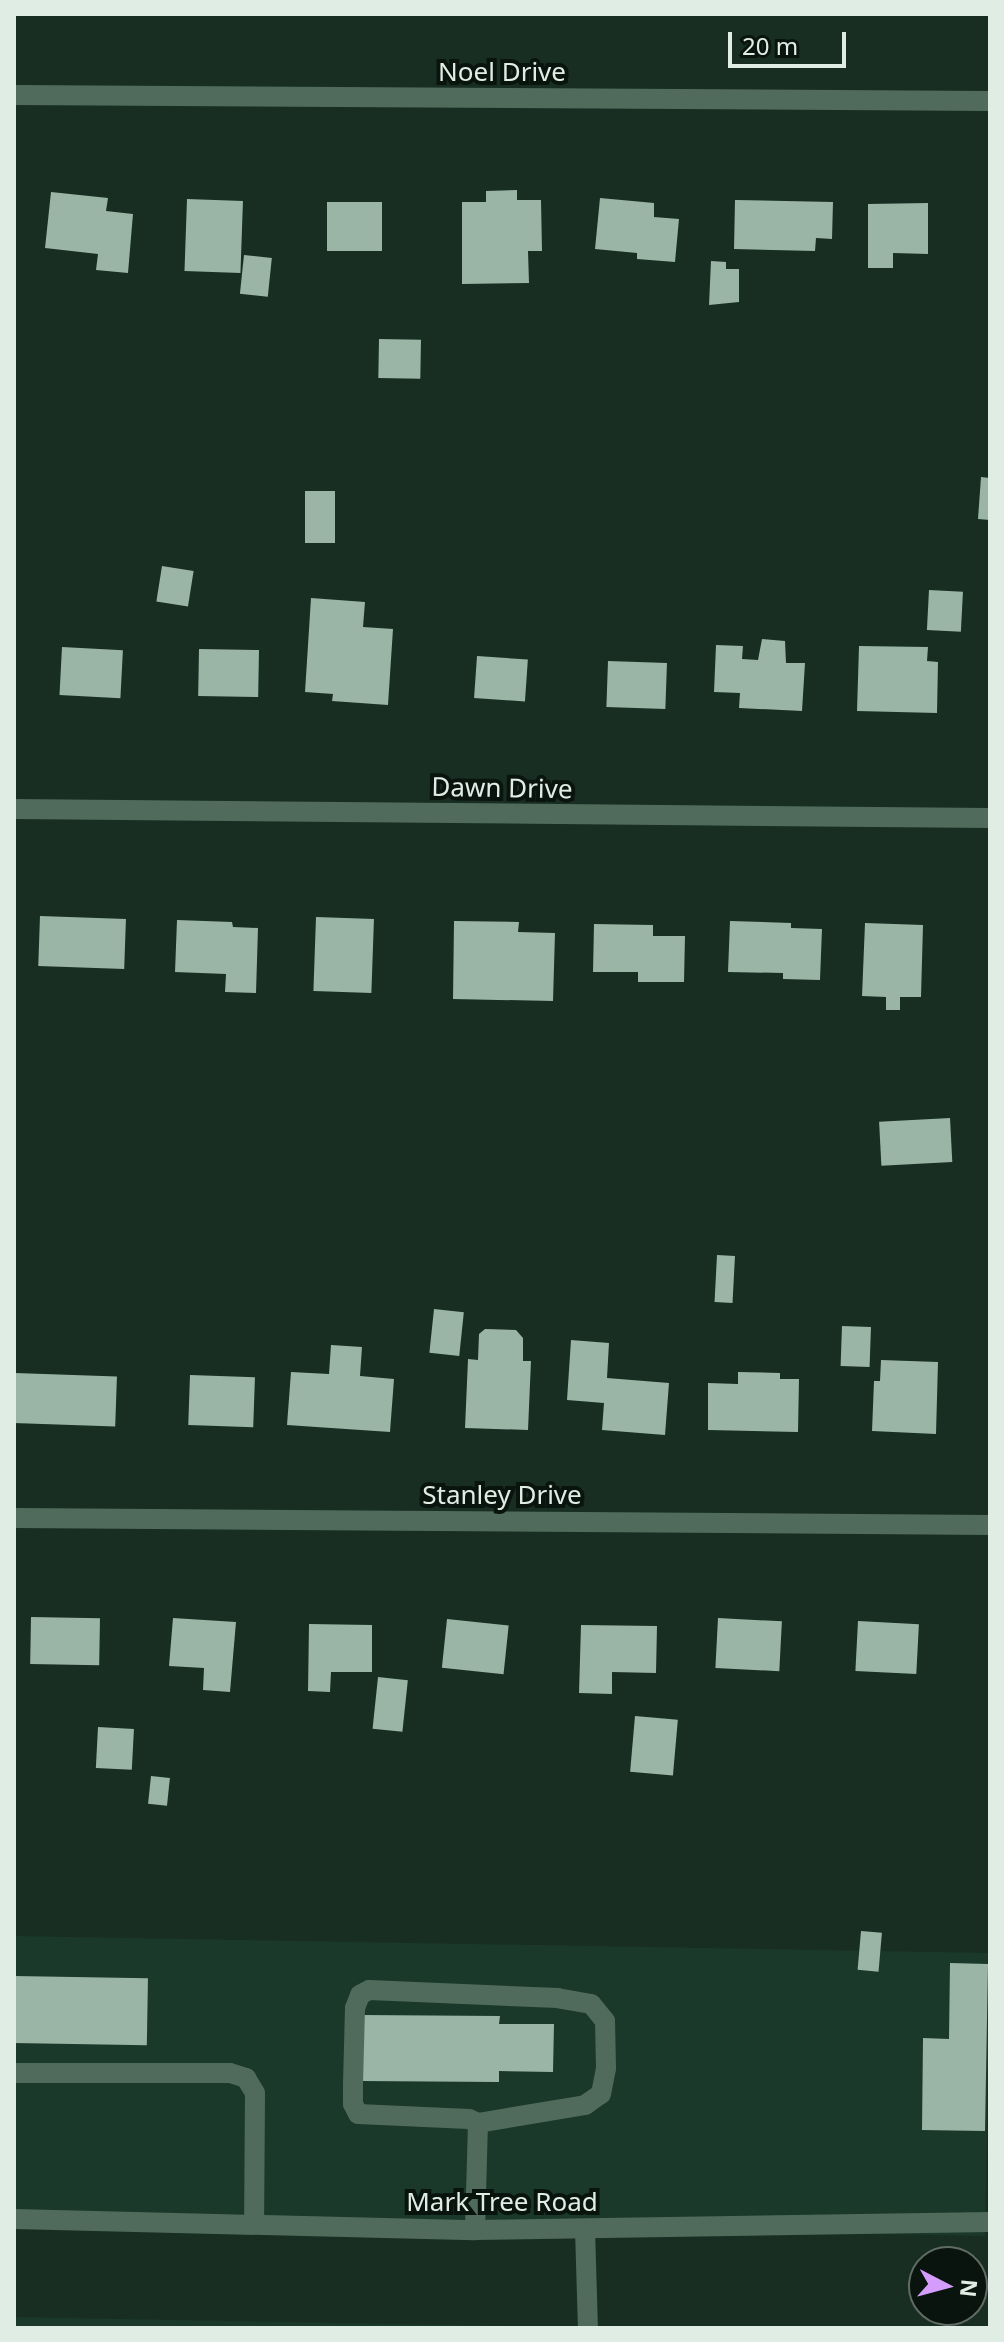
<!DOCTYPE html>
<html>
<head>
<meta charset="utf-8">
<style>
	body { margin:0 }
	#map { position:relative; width:1004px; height:2342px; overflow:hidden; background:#182e23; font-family:"Noto Sans",sans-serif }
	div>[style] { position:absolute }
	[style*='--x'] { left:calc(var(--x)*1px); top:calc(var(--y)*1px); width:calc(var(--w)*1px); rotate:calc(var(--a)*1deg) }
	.built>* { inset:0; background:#1b392a; transform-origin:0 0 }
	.building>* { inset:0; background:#9ab4a5; transform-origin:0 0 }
	.service>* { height:20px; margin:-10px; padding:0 10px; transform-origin:10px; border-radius:10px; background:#506b5c }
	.minor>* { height:20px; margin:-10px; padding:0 10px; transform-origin:10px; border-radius:10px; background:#506b5c }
	.tertiary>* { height:20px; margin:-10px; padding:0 10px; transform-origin:10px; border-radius:10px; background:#506b5c }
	span { translate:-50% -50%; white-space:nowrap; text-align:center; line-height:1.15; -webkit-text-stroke:8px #0a140f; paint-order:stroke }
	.street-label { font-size:26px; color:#e0ede5 }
	.frame { position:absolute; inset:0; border:16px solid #e0ede5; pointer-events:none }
	.north { position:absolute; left:908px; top:2246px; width:80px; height:80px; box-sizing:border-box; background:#0a140f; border:2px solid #606b65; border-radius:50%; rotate:96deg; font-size:22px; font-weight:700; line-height:32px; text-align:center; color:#e0ede5 }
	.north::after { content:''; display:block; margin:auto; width:28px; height:36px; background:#d49cfb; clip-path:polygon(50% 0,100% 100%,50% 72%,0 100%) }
	.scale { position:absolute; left:728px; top:32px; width:118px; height:36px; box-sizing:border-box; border:4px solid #e0ede5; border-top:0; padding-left:10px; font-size:24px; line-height:28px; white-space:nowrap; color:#e0ede5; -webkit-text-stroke:6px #0a140f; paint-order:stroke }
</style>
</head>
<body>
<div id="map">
	<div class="built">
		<div style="left:14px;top:1936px;width:976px;height:283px;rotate:1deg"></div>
		<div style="clip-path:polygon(14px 2317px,615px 2328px,14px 2328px)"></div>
	</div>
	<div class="building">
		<div style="clip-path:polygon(517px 190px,517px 200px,541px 200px,542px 251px,528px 251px,529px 283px,462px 284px,462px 202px,486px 202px,486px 191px)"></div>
		<div style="clip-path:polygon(51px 192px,108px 198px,106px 211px,133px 214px,128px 273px,96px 270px,98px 254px,45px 248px)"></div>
		<div style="clip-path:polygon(600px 198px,654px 203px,654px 217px,679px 219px,675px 262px,637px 259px,637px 253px,595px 249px)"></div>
		<div style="left:187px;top:199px;width:56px;height:72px;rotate:2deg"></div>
		<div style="clip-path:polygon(735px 200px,833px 202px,832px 239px,816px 238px,815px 251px,734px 249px)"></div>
		<div style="left:327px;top:202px;width:55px;height:49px"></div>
		<div style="clip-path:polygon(928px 203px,928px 254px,893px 253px,893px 268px,868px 268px,868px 204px)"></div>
		<div style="left:244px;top:255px;width:28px;height:39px;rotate:6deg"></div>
		<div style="clip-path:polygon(711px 261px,726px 262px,726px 269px,739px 269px,739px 302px,709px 305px)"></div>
		<div style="left:379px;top:339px;width:42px;height:39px;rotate:1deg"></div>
		<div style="clip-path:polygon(981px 477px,990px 478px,990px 520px,978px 519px)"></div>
		<div style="left:305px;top:491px;width:30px;height:52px"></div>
		<div style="left:162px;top:566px;width:32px;height:36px;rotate:9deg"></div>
		<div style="left:929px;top:590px;width:34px;height:40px;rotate:3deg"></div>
		<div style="clip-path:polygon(311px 598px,365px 602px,363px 627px,393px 629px,388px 705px,332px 701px,333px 694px,305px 692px)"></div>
		<div style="clip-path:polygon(762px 639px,785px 641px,786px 663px,805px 663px,802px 711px,739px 708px,740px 693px,714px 692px,716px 645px,743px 646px,742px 659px,758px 660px)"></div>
		<div style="clip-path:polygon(859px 646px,928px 647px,927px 661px,938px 662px,937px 713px,857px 711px)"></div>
		<div style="left:62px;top:647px;width:61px;height:48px;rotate:3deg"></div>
		<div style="left:199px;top:649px;width:60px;height:47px;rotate:1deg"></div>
		<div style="left:477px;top:656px;width:51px;height:42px;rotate:4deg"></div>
		<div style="left:608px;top:661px;width:59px;height:46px;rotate:2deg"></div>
		<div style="left:40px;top:916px;width:86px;height:50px;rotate:2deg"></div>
		<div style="left:316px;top:917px;width:58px;height:74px;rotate:2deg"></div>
		<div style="clip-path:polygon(177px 920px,232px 922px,233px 927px,258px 928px,256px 993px,225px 992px,226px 974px,175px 972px)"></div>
		<div style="clip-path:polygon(454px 921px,519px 922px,518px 932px,555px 933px,553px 1001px,453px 999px)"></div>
		<div style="clip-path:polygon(730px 921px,791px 923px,791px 928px,822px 929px,820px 980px,783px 979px,783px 973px,728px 972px)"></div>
		<div style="clip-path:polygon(865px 923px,923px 925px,921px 997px,900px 997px,900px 1010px,886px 1010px,886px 997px,862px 996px)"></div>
		<div style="clip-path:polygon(594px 924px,653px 925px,653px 936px,685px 936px,684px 982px,638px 982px,638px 972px,593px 972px)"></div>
		<div style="left:950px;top:1118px;width:44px;height:71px;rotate:87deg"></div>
		<div style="left:717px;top:1255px;width:18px;height:47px;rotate:3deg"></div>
		<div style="left:434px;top:1309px;width:30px;height:44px;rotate:6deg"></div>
		<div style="left:842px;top:1326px;width:29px;height:40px;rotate:2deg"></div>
		<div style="clip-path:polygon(485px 1329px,516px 1330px,523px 1338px,523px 1361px,531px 1361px,528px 1430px,465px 1428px,468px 1359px,478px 1360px,479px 1334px)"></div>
		<div style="clip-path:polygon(571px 1340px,609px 1343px,607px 1378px,669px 1383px,665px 1435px,602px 1430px,604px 1403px,567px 1400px)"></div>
		<div style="clip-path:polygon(331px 1345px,362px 1347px,360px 1376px,394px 1379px,390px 1432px,287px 1425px,291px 1372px,329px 1374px)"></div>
		<div style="clip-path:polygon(881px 1360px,938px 1362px,936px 1434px,872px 1431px,874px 1381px,880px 1381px)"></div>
		<div style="clip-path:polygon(738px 1372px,780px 1373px,780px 1379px,799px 1379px,798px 1432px,708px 1430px,708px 1383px,738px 1384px)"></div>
		<div style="left:15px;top:1373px;width:102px;height:50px;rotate:2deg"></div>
		<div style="left:190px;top:1375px;width:65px;height:50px;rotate:2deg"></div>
		<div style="left:31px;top:1617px;width:69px;height:47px;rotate:1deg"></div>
		<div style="clip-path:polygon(173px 1618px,236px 1622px,230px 1692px,203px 1690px,204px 1668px,169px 1666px)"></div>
		<div style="left:718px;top:1618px;width:64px;height:50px;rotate:3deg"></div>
		<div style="left:447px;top:1619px;width:62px;height:49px;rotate:6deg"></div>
		<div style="left:858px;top:1621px;width:61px;height:50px;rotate:3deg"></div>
		<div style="clip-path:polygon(309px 1624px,372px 1625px,372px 1672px,331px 1672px,330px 1692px,308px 1691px)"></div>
		<div style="clip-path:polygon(581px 1625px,657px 1626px,656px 1673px,612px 1672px,612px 1694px,579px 1693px)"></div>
		<div style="left:378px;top:1677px;width:30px;height:52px;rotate:6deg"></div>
		<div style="left:635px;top:1716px;width:43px;height:56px;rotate:5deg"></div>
		<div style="left:98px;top:1727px;width:36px;height:41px;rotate:3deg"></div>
		<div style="left:151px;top:1776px;width:19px;height:28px;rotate:6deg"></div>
		<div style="left:861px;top:1931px;width:21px;height:39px;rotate:5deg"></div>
		<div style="clip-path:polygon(950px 1963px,988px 1964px,985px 2131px,922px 2130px,923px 2038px,949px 2039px)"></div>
		<div style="left:14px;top:1976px;width:134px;height:67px;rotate:1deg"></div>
		<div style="clip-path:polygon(362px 2015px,500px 2016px,499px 2024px,554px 2024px,553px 2072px,499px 2071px,499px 2082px,361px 2081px)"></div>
	</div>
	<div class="service">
		<div style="--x:14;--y:2073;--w:216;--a:0"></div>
		<div style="--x:230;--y:2073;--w:17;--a:17"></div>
		<div style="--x:246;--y:2078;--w:17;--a:59"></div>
		<div style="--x:255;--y:2093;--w:131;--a:90.4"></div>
		<div style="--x:585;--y:2229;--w:99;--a:88.3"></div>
		<div style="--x:475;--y:2230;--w:107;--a:-88.4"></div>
		<div style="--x:478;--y:2123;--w:109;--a:-9.5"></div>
		<div style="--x:585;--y:2105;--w:19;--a:-35"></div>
		<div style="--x:601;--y:2094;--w:26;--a:-79"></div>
		<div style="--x:606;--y:2068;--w:47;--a:-91.2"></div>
		<div style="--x:605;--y:2021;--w:22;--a:-129"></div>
		<div style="--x:591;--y:2004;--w:34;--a:-170"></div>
		<div style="--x:558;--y:1998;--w:189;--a:-177.6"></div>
		<div style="--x:369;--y:1990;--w:10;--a:151"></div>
		<div style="--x:360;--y:1995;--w:14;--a:111"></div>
		<div style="--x:355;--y:2008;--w:75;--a:91.5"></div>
		<div style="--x:353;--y:2083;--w:21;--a:90"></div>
		<div style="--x:353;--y:2104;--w:11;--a:63"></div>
		<div style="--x:358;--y:2114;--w:111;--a:2.6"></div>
		<div style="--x:469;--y:2119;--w:10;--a:24"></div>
	</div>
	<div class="minor">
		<div style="--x:14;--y:95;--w:976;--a:0.35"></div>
		<div style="--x:14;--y:809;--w:976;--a:0.53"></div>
		<div style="--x:14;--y:1518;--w:976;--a:0.41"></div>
	</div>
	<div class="tertiary">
		<div style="--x:14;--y:2219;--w:461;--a:1.4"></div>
		<div style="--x:475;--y:2230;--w:515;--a:-0.89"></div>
	</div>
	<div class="street-label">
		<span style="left:502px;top:72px">Noel Drive</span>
		<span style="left:502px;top:788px;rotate:1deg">Dawn Drive</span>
		<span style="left:502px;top:1495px">Stanley Drive</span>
		<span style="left:502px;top:2202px">Mark Tree Road</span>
	</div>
	<div class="frame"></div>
	<div class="north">N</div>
	<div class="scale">20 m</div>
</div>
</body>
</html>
